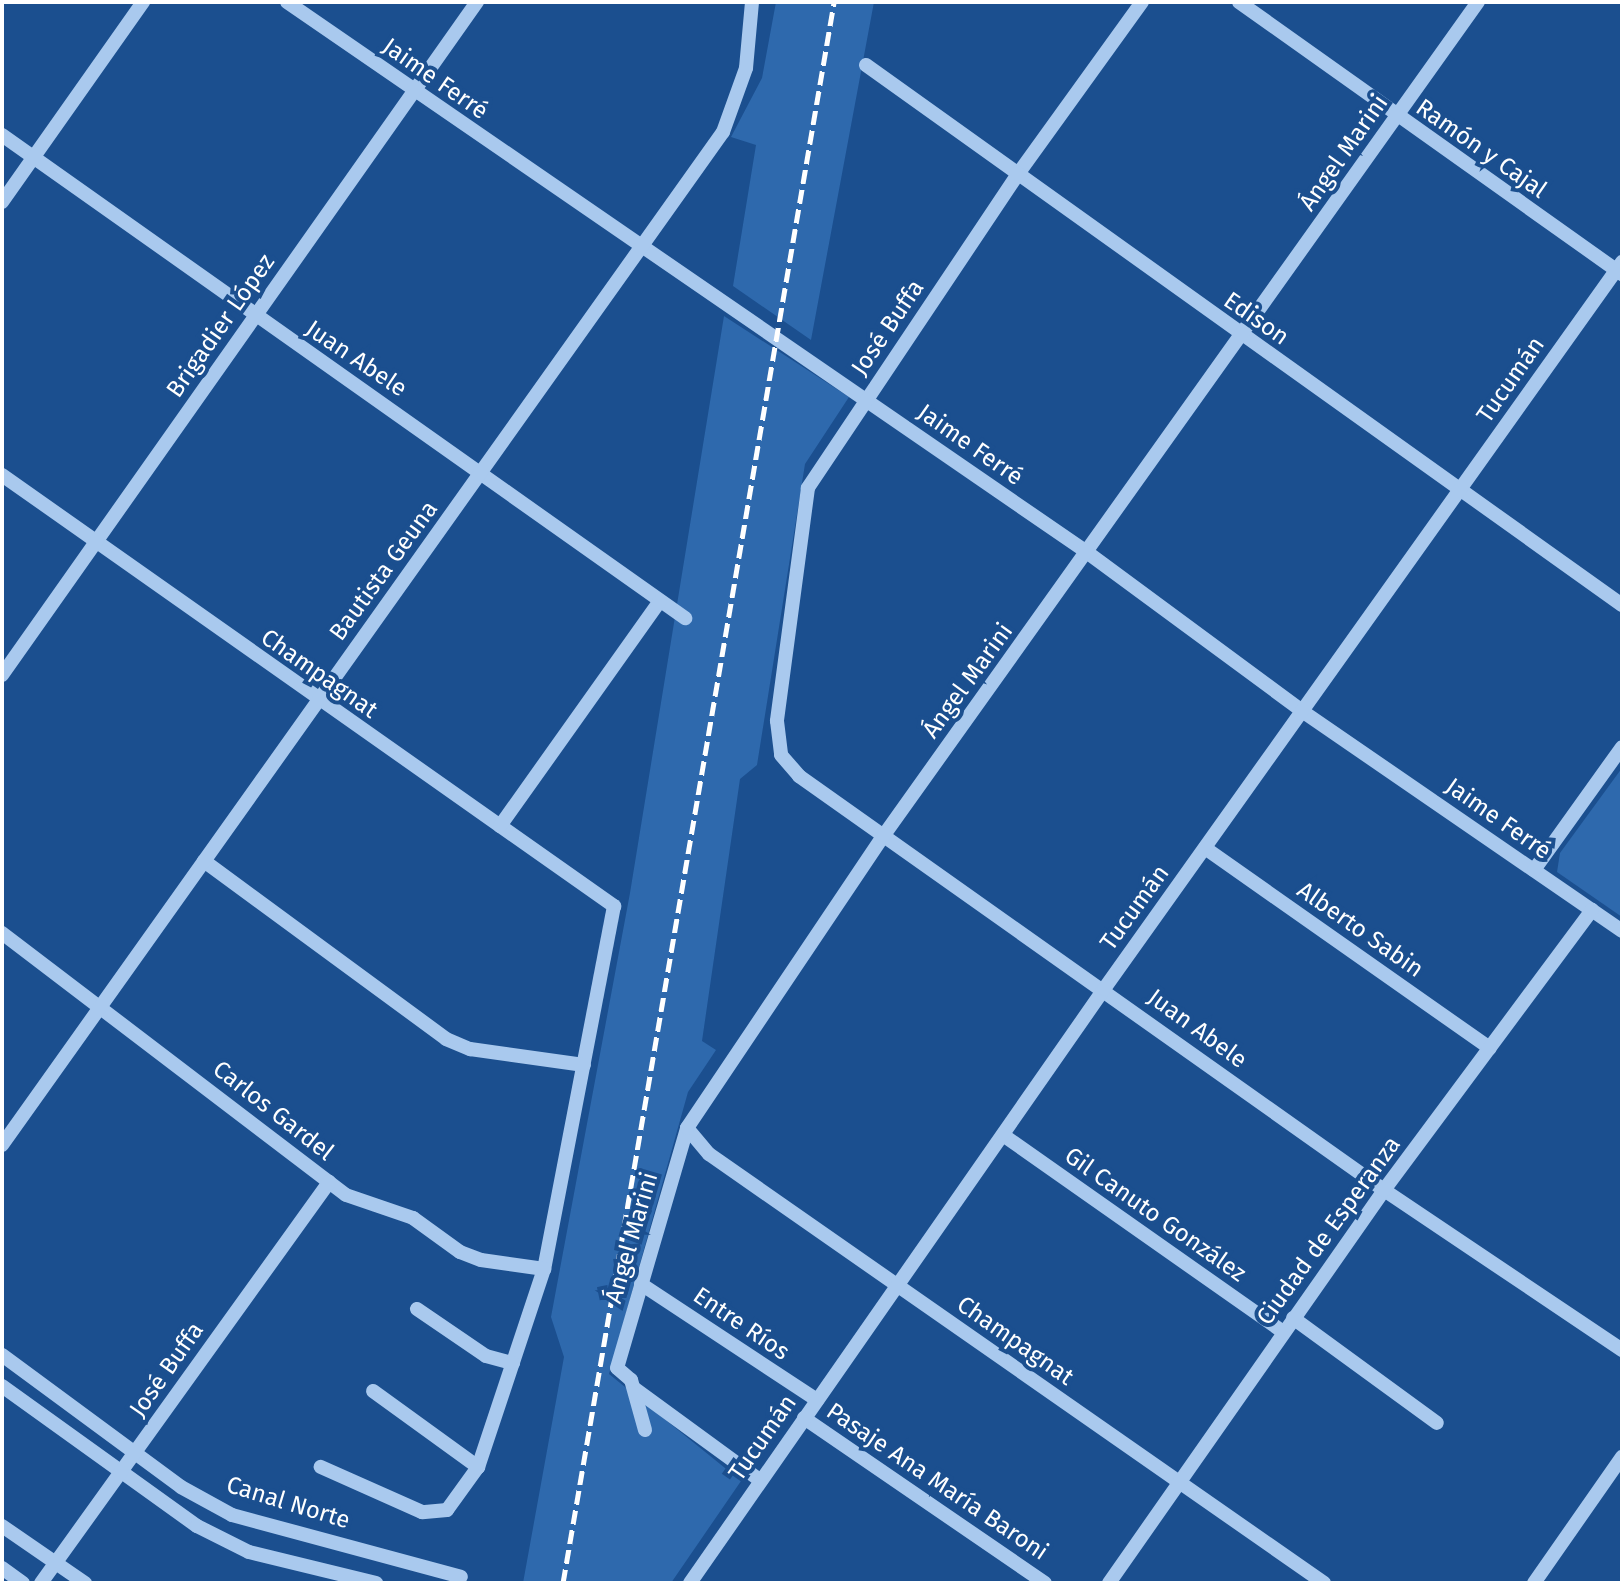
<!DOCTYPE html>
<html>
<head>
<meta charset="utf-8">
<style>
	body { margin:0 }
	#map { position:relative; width:1624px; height:1585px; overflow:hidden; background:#1b4f8f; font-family:"Fira Sans",sans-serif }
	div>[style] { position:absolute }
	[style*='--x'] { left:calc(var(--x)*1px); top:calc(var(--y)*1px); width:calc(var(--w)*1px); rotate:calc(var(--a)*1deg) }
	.green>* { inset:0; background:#2e69ad }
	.minor>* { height:14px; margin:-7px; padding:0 7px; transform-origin:7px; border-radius:7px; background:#a9c9ee }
	.rail>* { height:5px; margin-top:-2.5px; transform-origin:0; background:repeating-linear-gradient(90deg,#fff 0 14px,transparent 0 20px) }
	span { translate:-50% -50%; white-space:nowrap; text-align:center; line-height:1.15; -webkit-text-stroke:8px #1b4f8f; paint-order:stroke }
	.street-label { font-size:24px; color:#fff }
	.frame { position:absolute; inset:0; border:4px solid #fff; pointer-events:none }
</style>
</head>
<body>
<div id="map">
	<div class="green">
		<div style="clip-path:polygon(776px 2px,874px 2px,811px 340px,733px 286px,756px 145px,731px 137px,762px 78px)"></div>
		<div style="clip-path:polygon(724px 316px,849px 397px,805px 464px,757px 765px,740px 779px,702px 1041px,716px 1050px,688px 1092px,609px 1374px,741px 1481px,671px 1583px,523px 1583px,564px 1357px,551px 1317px,630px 893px)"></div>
		<div style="clip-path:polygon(1622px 768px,1622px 917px,1557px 872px,1560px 853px)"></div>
	</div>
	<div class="minor">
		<div style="--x:287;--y:2;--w:972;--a:34.52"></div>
		<div style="--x:1088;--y:553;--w:266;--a:36.4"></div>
		<div style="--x:1302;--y:711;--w:388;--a:34.5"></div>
		<div style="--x:1142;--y:2;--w:212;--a:125.8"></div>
		<div style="--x:1018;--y:174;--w:378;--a:123.8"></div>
		<div style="--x:808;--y:488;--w:235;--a:97.6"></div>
		<div style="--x:777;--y:721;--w:34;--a:83"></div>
		<div style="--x:781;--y:755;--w:28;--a:49"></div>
		<div style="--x:799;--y:776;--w:717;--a:35.29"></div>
		<div style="--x:1384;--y:1190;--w:287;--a:33.9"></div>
		<div style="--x:1239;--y:2;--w:470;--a:35.4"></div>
		<div style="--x:866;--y:65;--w:929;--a:35.54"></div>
		<div style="--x:2;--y:135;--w:837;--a:35.27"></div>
		<div style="--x:2;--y:202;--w:245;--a:-54.8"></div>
		<div style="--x:2;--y:475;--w:749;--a:35.16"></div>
		<div style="--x:614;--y:906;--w:370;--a:100.9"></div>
		<div style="--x:544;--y:1269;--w:209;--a:108.4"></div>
		<div style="--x:478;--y:1467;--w:53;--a:125.8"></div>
		<div style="--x:447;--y:1510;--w:25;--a:175"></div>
		<div style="--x:422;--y:1512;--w:111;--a:-156"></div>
		<div style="--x:2;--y:675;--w:824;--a:-54.79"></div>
		<div style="--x:500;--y:826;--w:276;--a:-54.6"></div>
		<div style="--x:1205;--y:848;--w:348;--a:35.1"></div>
		<div style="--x:204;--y:861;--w:300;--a:36.3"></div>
		<div style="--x:446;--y:1039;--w:26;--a:23"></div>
		<div style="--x:470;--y:1049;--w:115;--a:8"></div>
		<div style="--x:1534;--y:870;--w:151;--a:-54.4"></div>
		<div style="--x:2;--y:933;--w:432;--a:37.3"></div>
		<div style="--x:346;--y:1195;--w:71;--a:18.9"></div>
		<div style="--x:413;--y:1218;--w:58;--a:35.9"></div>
		<div style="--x:460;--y:1252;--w:22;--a:21"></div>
		<div style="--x:481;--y:1260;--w:64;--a:8.1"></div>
		<div style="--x:687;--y:1128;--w:34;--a:50"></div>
		<div style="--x:709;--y:1154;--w:750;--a:34.9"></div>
		<div style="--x:1003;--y:1135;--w:342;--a:35.1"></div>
		<div style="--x:2;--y:1145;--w:1243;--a:-54.56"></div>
		<div style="--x:723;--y:132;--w:68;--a:-70.2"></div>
		<div style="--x:746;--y:68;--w:66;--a:-84.8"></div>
		<div style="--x:641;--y:1284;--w:211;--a:33.4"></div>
		<div style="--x:417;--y:1309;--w:83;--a:34.3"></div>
		<div style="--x:486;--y:1356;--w:28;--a:15"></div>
		<div style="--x:1293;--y:1318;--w:178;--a:36.1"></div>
		<div style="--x:2;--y:1355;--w:222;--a:36.4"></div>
		<div style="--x:181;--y:1487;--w:58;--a:28.8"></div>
		<div style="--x:232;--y:1515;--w:237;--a:15.1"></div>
		<div style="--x:2;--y:1386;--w:240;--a:35.7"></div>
		<div style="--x:197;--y:1526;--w:58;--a:26.6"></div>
		<div style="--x:249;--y:1552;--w:131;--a:13.7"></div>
		<div style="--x:635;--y:1389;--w:155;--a:36.1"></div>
		<div style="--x:373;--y:1391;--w:130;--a:35.9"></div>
		<div style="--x:804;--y:1418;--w:292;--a:34.4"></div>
		<div style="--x:645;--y:1430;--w:52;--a:-105.6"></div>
		<div style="--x:631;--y:1380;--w:18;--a:-139"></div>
		<div style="--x:617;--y:1368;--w:250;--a:-73.7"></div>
		<div style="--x:687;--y:1128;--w:353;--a:-56.1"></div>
		<div style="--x:884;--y:835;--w:1023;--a:-54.51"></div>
		<div style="--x:2;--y:1526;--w:101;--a:34.5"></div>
		<div style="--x:2;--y:1568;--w:26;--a:36"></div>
		<div style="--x:41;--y:1583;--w:494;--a:-54.3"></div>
		<div style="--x:690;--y:1583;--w:724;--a:-55.12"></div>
		<div style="--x:1104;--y:989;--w:893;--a:-54.53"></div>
		<div style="--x:1109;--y:1583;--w:480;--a:-55"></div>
		<div style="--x:1384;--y:1190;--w:349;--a:-53.4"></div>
		<div style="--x:1534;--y:1583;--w:154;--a:-55.1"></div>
	</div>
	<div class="rail">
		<div style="--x:563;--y:1583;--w:1604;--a:-80.27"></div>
	</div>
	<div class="street-label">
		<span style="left:435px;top:79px;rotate:35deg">Jaime Ferré</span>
		<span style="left:1481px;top:149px;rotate:35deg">Ramón y Cajal</span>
		<span style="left:1344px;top:153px;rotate:-55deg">Ángel Marini</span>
		<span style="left:1256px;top:319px;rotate:35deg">Edison</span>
		<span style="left:221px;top:326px;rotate:-55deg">Brigadier López</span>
		<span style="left:888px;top:328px;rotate:-56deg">José Buffa</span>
		<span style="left:356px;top:359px;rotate:34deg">Juan Abele</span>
		<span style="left:1511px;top:380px;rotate:-55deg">Tucumán</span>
		<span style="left:970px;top:445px;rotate:35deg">Jaime Ferré</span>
		<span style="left:384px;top:571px;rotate:-54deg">Bautista Geuna</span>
		<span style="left:319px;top:674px;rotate:35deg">Champagnat</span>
		<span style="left:968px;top:681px;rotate:-54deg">Ángel Marini</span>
		<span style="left:1498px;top:819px;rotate:35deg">Jaime Ferré</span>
		<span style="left:1135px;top:908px;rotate:-54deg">Tucumán</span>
		<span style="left:1360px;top:930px;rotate:35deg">Alberto Sabin</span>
		<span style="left:1197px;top:1029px;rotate:36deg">Juan Abele</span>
		<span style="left:273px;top:1111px;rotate:38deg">Carlos Gardel</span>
		<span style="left:1155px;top:1215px;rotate:35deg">Gil Canuto González</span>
		<span style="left:1329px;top:1231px;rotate:-54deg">Ciudad de Esperanza</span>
		<span style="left:632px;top:1238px;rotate:-74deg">Ángel Marini</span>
		<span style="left:741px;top:1324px;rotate:34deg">Entre Ríos</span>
		<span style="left:1015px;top:1341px;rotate:35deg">Champagnat</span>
		<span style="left:167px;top:1370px;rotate:-55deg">José Buffa</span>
		<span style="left:763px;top:1438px;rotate:-55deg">Tucumán</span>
		<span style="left:937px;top:1482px;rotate:34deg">Pasaje Ana María Baroni</span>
		<span style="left:288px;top:1503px;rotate:17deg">Canal Norte</span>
	</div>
	<div class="frame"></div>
</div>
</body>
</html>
